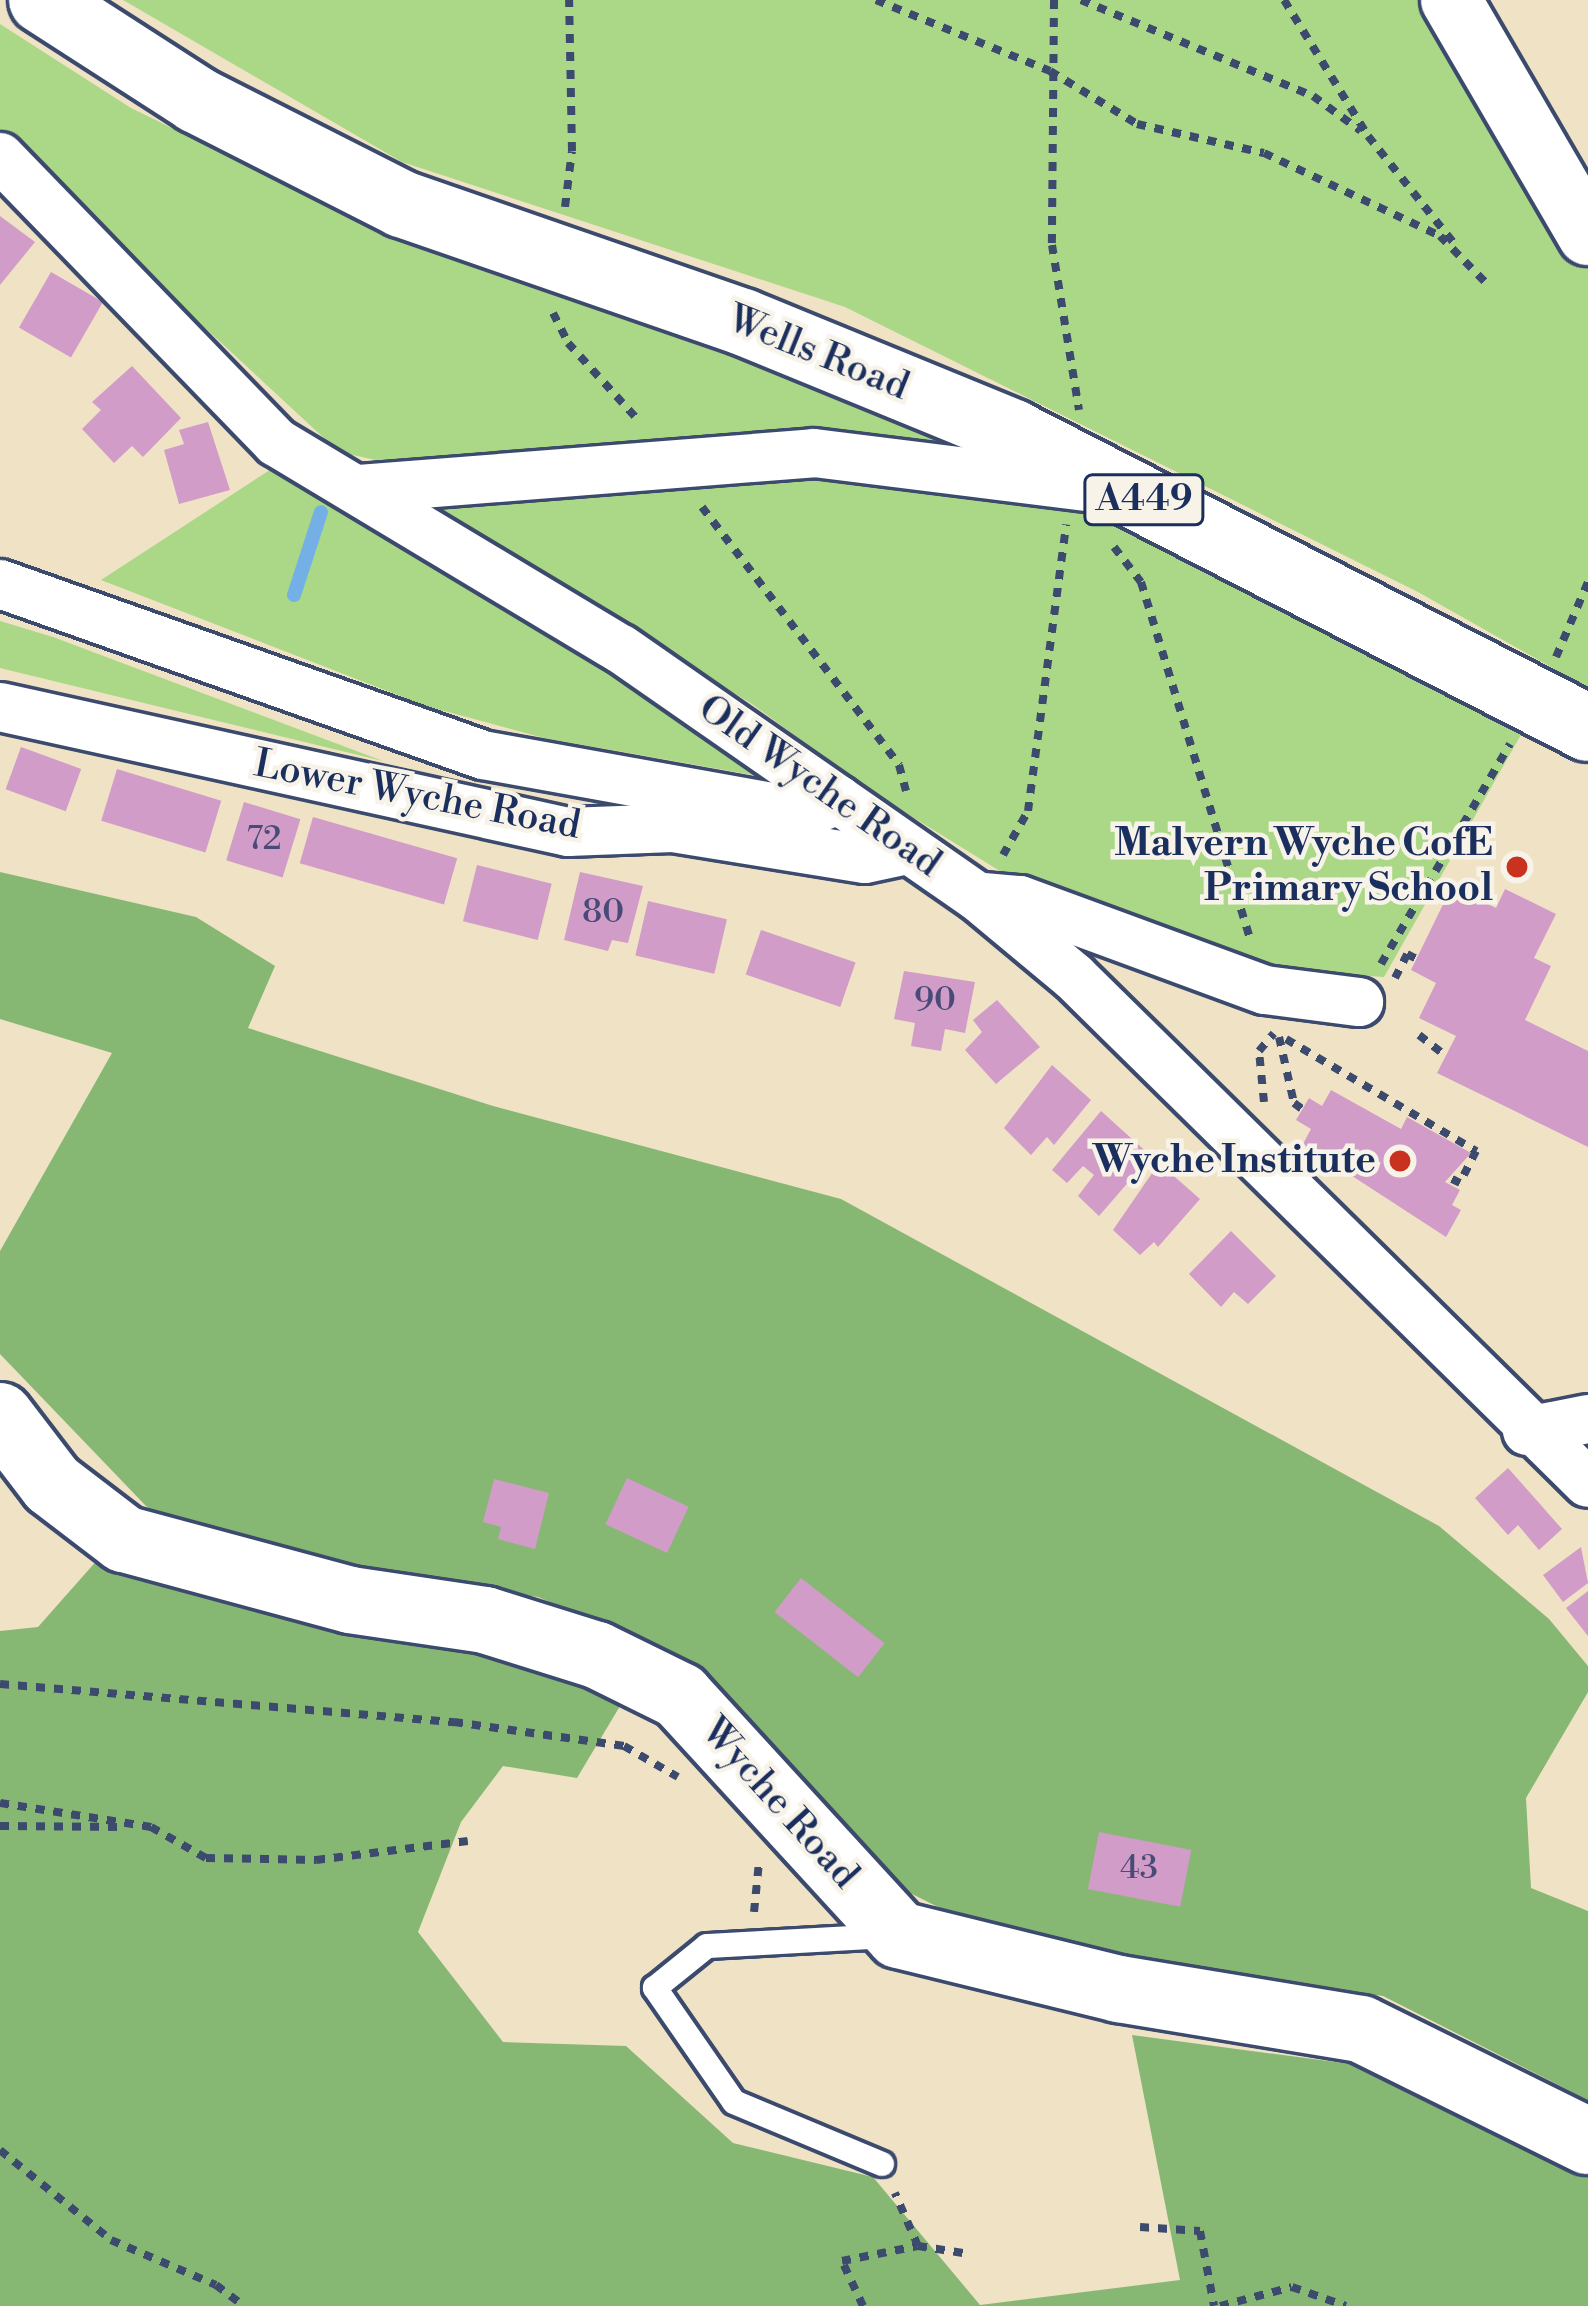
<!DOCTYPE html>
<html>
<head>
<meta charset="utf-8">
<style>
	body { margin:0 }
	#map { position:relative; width:1588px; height:2306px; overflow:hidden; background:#f0e2c5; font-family:"Libre Bodoni",serif }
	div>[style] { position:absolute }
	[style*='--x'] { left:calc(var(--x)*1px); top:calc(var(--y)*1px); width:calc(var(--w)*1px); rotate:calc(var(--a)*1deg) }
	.green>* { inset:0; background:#aad886 }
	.forest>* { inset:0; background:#87b873 }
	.stream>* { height:14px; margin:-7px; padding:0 7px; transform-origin:7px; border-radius:7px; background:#74b0e5 }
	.building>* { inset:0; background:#d19cc8; transform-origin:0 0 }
	.path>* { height:8px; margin-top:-4px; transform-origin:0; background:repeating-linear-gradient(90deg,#3b4a6d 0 9px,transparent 0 18px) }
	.roads { filter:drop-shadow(3px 0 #3b4a6d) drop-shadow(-3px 0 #3b4a6d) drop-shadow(0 3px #3b4a6d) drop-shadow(0 -3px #3b4a6d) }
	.service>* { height:24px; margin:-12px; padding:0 12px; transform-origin:12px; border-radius:12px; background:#fff }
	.minor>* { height:48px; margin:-24px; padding:0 24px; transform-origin:24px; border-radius:24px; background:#fff }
	.tertiary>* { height:60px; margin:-30px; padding:0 30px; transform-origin:30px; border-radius:30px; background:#fff }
	.secondary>* { height:66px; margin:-33px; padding:0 33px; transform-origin:33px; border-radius:33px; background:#fff }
	.trunk>* { height:66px; margin:-33px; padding:0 33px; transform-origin:33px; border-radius:33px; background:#fff }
	.dots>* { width:33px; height:33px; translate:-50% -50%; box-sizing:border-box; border:6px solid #f7f3e8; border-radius:50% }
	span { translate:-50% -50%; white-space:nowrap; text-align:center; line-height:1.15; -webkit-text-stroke:9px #f7f3e8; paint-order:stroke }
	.number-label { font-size:33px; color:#484a78 }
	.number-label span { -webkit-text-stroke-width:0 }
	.shield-label span { padding:3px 9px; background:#f7f3e8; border:3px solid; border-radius:9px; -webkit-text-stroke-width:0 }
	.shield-label { font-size:36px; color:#1b2f5e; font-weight:700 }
	.street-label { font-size:39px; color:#1b2f5e }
	.poi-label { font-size:39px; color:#1b2f5e; font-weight:700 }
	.right { translate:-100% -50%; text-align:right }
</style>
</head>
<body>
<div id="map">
	<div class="green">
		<div style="clip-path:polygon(123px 0,1451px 0,1588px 235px,1588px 688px,1418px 592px,845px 307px,402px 162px)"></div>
		<div style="clip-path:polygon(0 24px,131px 108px,403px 241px,1020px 459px,826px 435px,376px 460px,339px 452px,0 138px)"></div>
		<div style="clip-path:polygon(276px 466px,456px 563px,770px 778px,544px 738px,426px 706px,101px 580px)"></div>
		<div style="clip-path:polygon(814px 468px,1113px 505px,1527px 724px,1384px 977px,1291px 970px,1016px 881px,869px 790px,752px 704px,437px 511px,652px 480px)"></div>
		<div style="clip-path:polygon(0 621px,53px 637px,383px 761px,0 668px)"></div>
	</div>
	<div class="forest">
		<div style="clip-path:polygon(0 872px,196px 917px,275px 966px,248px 1028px,493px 1106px,841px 1199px,1439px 1526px,1549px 1619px,1588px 1666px,1588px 1692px,1526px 1798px,1531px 1888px,1588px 1911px,1588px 2100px,1383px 1996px,1129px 1965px,962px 1919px,872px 1874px,816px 1796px,696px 1664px,538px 1597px,270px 1557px,180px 1528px,146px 1506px,0 1354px,0 1251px,112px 1053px,0 1019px)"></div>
		<div style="clip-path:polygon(107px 1549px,486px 1641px,629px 1691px,577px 1778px,503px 1766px,461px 1822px,418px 1932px,503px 2042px,626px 2046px,733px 2143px,873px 2177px,980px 2305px,1180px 2280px,1132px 2035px,1380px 2068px,1588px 2168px,1588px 2306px,0 2306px,0 1631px,38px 1627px)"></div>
	</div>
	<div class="stream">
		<div style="--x:294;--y:595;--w:87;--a:-72"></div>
	</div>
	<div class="building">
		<div style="clip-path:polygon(0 216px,35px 242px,0 285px)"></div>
		<div style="left:51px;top:272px;width:60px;height:64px;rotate:30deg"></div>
		<div style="clip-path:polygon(132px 366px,181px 418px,143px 457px,132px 446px,114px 463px,82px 429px,101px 410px,92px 402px)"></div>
		<div style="clip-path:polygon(208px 422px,230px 490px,179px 504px,164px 450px,184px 444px,179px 430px)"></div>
		<div style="left:21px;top:747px;width:64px;height:45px;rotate:20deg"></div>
		<div style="left:117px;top:769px;width:109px;height:54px;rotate:17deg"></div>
		<div style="left:244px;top:802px;width:59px;height:61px;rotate:17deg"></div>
		<div style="left:313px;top:817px;width:150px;height:48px;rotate:16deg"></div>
		<div style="left:477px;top:865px;width:77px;height:58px;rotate:14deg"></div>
		<div style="clip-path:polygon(580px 872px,643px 886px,628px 943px,612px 940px,608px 951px,564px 940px)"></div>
		<div style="clip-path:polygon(1452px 886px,1496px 908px,1505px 889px,1556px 914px,1534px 958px,1551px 966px,1525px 1020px,1588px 1051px,1588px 1147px,1437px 1073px,1456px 1036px,1419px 1018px,1436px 983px,1411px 970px)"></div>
		<div style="left:648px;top:901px;width:81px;height:56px;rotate:13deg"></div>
		<div style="left:761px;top:930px;width:100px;height:47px;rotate:19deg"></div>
		<div style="clip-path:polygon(904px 971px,975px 982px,965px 1033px,945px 1029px,941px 1051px,911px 1046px,915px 1023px,894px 1019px)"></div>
		<div style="clip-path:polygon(997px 1000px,1040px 1047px,996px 1084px,965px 1050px,982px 1032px,973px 1020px)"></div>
		<div style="clip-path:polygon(1052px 1065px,1091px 1100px,1054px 1145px,1047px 1137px,1031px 1155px,1004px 1128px)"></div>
		<div style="clip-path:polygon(1331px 1090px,1401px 1129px,1407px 1117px,1471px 1153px,1445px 1182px,1460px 1190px,1452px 1205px,1461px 1210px,1446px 1237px,1303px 1144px,1311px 1129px,1296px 1120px,1309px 1098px,1322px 1106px)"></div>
		<div style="clip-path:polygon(1101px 1111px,1151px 1156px,1099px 1216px,1078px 1196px,1094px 1175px,1083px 1166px,1067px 1183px,1052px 1170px)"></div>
		<div style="clip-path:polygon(1159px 1163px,1200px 1199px,1158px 1247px,1154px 1242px,1140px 1255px,1113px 1230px)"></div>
		<div style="clip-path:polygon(1231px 1231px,1276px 1276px,1248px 1304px,1234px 1292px,1221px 1307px,1189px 1274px)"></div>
		<div style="clip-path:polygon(1508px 1468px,1562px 1529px,1539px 1550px,1518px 1525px,1508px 1535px,1475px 1498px)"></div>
		<div style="left:627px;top:1478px;width:68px;height:51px;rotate:25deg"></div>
		<div style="clip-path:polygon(494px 1479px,549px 1493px,535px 1549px,498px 1539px,501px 1527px,483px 1522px)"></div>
		<div style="clip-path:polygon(1581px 1547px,1588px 1583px,1563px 1602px,1543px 1575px)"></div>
		<div style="left:801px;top:1578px;width:106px;height:43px;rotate:38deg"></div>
		<div style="clip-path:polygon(1588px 1591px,1588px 1636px,1566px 1608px)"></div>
		<div style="left:1099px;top:1832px;width:94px;height:58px;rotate:11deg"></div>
	</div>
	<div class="path">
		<div style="--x:876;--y:0;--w:188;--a:22.2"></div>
		<div style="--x:1050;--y:71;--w:102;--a:31.3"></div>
		<div style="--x:1137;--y:124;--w:130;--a:12.9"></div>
		<div style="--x:1264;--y:153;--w:195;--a:25.2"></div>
		<div style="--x:1440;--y:236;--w:69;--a:45.6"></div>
		<div style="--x:1054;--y:0;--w:245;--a:90.5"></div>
		<div style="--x:1052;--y:245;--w:167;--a:80.7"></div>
		<div style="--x:1081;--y:0;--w:251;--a:22.5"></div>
		<div style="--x:1313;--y:96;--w:59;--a:36.1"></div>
		<div style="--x:1284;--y:0;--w:160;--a:58.3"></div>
		<div style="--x:1368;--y:136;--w:142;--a:51.3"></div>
		<div style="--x:565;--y:207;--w:56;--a:-82.9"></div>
		<div style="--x:572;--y:151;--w:151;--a:-91.1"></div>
		<div style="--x:553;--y:313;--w:34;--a:63"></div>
		<div style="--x:568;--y:343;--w:107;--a:47.7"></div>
		<div style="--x:702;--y:507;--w:325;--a:52.6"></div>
		<div style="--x:899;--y:765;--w:27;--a:75"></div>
		<div style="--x:1114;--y:547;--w:44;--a:52.4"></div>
		<div style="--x:1141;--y:582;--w:372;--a:73"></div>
		<div style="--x:1556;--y:657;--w:82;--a:-66.9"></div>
		<div style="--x:1003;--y:855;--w:51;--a:-60.4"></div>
		<div style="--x:1028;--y:811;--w:289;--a:-82.4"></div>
		<div style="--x:1381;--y:964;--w:255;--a:-59.6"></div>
		<div style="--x:1395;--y:978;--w:27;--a:-63"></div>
		<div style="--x:1407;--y:954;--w:11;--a:27"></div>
		<div style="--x:1419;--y:1035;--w:34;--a:38"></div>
		<div style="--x:1279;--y:1037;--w:68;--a:77.2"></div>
		<div style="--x:1294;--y:1103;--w:10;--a:37"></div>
		<div style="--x:1286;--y:1039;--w:221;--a:30.5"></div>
		<div style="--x:1476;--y:1151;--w:36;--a:117"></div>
		<div style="--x:1460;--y:1183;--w:13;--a:-153"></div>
		<div style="--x:1264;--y:1102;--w:51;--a:-95.6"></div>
		<div style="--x:1259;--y:1051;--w:23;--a:-50"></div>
		<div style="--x:0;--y:1684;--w:456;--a:4.8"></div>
		<div style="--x:454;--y:1722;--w:172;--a:8"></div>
		<div style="--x:624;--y:1746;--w:62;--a:29.9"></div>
		<div style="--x:0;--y:1803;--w:153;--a:9"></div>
		<div style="--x:151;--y:1827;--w:63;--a:29.4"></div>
		<div style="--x:206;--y:1858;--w:110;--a:1"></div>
		<div style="--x:316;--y:1860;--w:153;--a:-7.1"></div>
		<div style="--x:0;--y:1826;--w:124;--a:0.5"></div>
		<div style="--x:754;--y:1912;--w:50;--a:-84.3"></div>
		<div style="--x:0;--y:2150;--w:143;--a:39"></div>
		<div style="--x:111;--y:2240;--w:114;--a:23.2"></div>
		<div style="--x:216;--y:2285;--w:35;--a:37"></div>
		<div style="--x:1140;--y:2227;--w:60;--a:3.8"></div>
		<div style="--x:1200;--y:2231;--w:76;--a:79.4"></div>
		<div style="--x:918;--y:2246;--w:52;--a:8.9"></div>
		<div style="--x:863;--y:2306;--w:50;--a:-115"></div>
		<div style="--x:842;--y:2261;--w:77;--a:-11.2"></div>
		<div style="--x:918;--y:2246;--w:58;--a:-113.5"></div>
		<div style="--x:1220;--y:2306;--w:74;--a:-14.8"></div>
		<div style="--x:1292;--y:2287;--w:57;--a:19.4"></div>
	</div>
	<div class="roads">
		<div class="service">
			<div style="--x:882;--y:2164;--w:160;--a:-157.3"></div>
			<div style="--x:734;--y:2102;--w:139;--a:-124.7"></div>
			<div style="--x:655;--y:1988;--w:67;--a:-38.9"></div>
			<div style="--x:707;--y:1946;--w:178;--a:-3.2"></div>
		</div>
		<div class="minor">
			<div style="--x:0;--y:157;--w:397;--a:45.9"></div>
			<div style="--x:276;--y:442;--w:402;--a:31"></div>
			<div style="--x:621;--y:649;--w:435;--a:34.8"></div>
			<div style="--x:978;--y:897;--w:125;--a:39.8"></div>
			<div style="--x:1074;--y:977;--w:721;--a:44.55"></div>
			<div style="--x:359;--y:489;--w:456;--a:-4.5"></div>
			<div style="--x:814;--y:453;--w:276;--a:7.1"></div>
			<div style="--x:0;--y:584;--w:512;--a:19.5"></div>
			<div style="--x:483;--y:755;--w:328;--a:10.2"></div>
			<div style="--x:806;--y:813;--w:35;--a:-22"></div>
			<div style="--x:0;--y:707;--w:582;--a:12.41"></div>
			<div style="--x:568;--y:832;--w:105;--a:-2.2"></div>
			<div style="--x:673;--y:828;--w:194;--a:9.2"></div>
			<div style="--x:865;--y:859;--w:43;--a:-12.1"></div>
			<div style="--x:983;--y:897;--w:37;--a:5"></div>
			<div style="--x:1020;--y:900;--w:261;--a:20.2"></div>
			<div style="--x:1265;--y:990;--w:95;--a:7.3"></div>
			<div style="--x:1527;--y:1431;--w:62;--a:-11.1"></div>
		</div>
		<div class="tertiary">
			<div style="--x:1451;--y:0;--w:272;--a:59.8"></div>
		</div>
		<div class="secondary">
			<div style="--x:0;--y:1416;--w:86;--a:52.6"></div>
			<div style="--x:52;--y:1484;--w:91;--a:37.4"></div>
			<div style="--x:124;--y:1539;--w:234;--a:15.1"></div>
			<div style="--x:350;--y:1600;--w:136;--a:8.4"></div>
			<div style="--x:485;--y:1620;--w:117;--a:17.4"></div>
			<div style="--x:597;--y:1655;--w:93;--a:26.3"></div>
			<div style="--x:680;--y:1696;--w:324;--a:47.5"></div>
			<div style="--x:899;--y:1935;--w:227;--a:13.8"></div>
			<div style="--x:1119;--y:1989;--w:245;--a:9.4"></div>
			<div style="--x:1361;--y:2029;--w:253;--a:26.3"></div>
		</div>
		<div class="trunk">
			<div style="--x:42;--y:0;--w:184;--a:32.8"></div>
			<div style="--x:197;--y:100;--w:230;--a:26.9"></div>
			<div style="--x:402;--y:204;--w:361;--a:19.1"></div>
			<div style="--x:743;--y:322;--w:292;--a:22.3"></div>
			<div style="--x:1013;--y:433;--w:646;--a:27.16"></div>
		</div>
	</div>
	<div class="dots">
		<div style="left:1517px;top:867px;background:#c8321e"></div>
		<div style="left:1400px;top:1161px;background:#c8321e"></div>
	</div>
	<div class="number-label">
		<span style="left:264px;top:840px">72</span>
		<span style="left:603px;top:913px">80</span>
		<span style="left:935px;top:1001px">90</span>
		<span style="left:1139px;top:1869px">43</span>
	</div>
	<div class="shield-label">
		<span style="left:1144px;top:500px">A449</span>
	</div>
	<div class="street-label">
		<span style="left:818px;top:354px;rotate:22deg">Wells Road</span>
		<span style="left:819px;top:787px;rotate:35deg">Old Wyche Road</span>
		<span style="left:417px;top:796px;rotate:11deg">Lower Wyche Road</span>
		<span style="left:779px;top:1804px;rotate:48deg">Wyche Road</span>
	</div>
	<div class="poi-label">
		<span class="right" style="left:1493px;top:867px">Malvern Wyche CofE<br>Primary School</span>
		<span class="right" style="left:1376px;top:1161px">Wyche Institute</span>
	</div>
</div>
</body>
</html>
